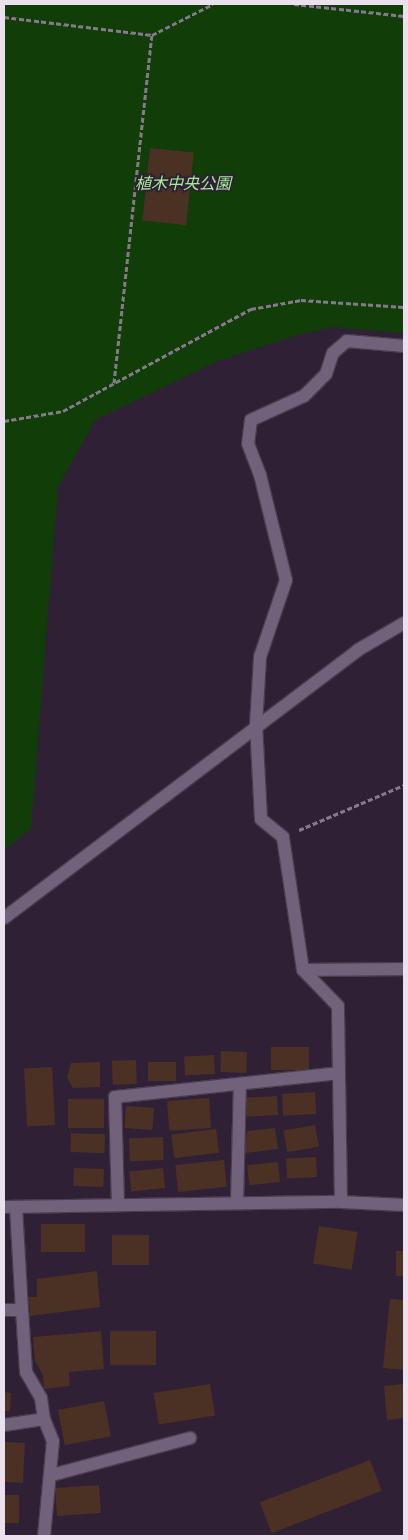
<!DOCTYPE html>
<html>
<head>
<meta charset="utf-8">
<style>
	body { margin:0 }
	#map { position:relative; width:408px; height:1540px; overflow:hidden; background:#2f2036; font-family:"PT Serif","Noto Sans JP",serif }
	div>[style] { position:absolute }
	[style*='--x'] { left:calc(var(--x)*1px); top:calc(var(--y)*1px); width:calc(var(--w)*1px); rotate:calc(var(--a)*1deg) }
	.green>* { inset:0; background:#113d09 }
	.building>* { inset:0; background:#4b3024; transform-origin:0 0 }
	.path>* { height:3px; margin-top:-1.5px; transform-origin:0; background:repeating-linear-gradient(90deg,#86798c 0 5px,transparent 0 7.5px) }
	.roads { filter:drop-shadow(1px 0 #4a3d4f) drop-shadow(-1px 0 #4a3d4f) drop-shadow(0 1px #4a3d4f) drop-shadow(0 -1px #4a3d4f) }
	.street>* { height:12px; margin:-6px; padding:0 6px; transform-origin:6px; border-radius:6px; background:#72617a }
	.secondary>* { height:12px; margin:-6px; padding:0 6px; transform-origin:6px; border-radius:6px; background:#72617a }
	span { translate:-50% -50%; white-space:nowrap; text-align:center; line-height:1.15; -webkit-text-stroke:4px #2f2036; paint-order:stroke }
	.park-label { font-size:16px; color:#a3eb97; font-style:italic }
	.frame { position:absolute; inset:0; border:5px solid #eae0ee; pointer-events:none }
</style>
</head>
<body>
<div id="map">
	<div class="green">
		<div style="clip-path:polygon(4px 4px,404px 4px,404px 333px,334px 327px,297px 335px,218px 361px,95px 420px,58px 487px,31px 829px,4px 850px)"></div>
	</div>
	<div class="building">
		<div style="left:150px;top:148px;width:44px;height:73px;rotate:6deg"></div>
		<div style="left:271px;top:1047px;width:38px;height:23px"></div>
		<div style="left:221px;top:1051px;width:26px;height:21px;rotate:2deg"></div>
		<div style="left:214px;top:1055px;width:19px;height:30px;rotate:87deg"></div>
		<div style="left:136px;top:1060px;width:24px;height:24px;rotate:88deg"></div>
		<div style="clip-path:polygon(100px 1062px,100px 1087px,73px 1088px,67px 1078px,71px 1063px)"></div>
		<div style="left:148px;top:1062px;width:28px;height:19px"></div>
		<div style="left:52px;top:1067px;width:58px;height:28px;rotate:87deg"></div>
		<div style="left:315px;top:1092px;width:22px;height:33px;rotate:87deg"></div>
		<div style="left:277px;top:1096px;width:19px;height:31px;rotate:87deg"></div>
		<div style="left:209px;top:1098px;width:30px;height:42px;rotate:86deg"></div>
		<div style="left:68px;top:1099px;width:36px;height:29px"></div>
		<div style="left:126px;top:1106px;width:28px;height:22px;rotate:4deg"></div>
		<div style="left:315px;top:1125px;width:22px;height:32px;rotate:80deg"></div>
		<div style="clip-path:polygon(275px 1128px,278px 1149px,245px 1153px,247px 1131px)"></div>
		<div style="left:216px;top:1129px;width:24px;height:45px;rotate:83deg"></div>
		<div style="left:71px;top:1133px;width:34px;height:19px;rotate:2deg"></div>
		<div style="left:163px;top:1137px;width:23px;height:34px;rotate:88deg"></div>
		<div style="left:316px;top:1157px;width:20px;height:30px;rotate:87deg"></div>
		<div style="left:224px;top:1160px;width:27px;height:49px;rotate:84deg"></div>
		<div style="left:278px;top:1162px;width:20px;height:31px;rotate:84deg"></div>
		<div style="left:74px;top:1168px;width:30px;height:18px;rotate:2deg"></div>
		<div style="left:163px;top:1168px;width:20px;height:34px;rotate:84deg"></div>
		<div style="left:85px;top:1224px;width:28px;height:44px;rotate:90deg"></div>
		<div style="left:319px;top:1226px;width:39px;height:38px;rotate:9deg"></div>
		<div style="left:112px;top:1235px;width:37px;height:30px"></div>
		<div style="left:396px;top:1251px;width:8px;height:25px"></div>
		<div style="clip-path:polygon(97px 1271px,100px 1307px,30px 1316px,29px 1297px,37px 1297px,37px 1279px)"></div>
		<div style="clip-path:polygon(390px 1299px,404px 1300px,404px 1370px,383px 1368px)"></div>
		<div style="clip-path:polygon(101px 1331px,104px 1369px,69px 1372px,70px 1386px,44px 1389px,43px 1375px,35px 1361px,33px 1337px)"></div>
		<div style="left:110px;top:1331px;width:46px;height:34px"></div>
		<div style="left:210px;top:1384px;width:32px;height:57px;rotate:81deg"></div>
		<div style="clip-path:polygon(404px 1384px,404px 1418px,387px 1420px,384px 1386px)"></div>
		<div style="clip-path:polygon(4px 1392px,11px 1393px,10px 1411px,4px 1411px)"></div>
		<div style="left:104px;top:1401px;width:36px;height:47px;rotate:79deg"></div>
		<div style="left:4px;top:1442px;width:21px;height:40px;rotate:3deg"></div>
		<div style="left:370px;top:1460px;width:33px;height:118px;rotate:69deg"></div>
		<div style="left:99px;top:1485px;width:28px;height:44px;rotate:86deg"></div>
		<div style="left:4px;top:1495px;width:15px;height:28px"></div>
	</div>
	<div class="path">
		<div style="--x:294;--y:4;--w:111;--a:6.2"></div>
		<div style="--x:4;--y:17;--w:149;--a:6.9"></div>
		<div style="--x:152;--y:35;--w:68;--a:-26.9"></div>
		<div style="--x:114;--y:383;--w:350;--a:-83.8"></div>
		<div style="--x:4;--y:421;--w:60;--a:-9.6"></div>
		<div style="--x:63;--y:411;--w:214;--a:-28.5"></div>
		<div style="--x:251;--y:309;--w:51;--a:-10.2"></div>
		<div style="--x:301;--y:300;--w:103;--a:3.9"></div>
		<div style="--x:299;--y:830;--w:114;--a:-23.2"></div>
	</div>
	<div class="roads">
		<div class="street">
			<div style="--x:303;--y:970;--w:101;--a:-0.6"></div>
			<div style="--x:341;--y:1202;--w:196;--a:-90.9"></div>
			<div style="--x:338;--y:1006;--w:50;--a:-134.2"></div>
			<div style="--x:303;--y:970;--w:134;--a:-98.6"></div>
			<div style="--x:283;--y:837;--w:28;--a:-141"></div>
			<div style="--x:261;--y:819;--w:94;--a:-93"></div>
			<div style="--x:256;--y:725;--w:68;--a:-86.6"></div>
			<div style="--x:260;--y:657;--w:81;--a:-71.3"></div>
			<div style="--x:286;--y:580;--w:108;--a:-103.9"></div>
			<div style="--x:260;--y:475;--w:33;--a:-111"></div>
			<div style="--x:248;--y:444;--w:24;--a:-83"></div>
			<div style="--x:251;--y:420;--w:58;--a:-24.4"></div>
			<div style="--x:304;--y:396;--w:31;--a:-45"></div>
			<div style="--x:326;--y:374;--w:22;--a:-72"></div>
			<div style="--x:333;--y:353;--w:18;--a:-41"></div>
			<div style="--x:347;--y:341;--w:57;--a:5"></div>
			<div style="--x:237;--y:1203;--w:119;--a:-88.6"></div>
			<div style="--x:118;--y:1204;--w:107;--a:-91.6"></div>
			<div style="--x:115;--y:1097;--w:225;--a:-6.1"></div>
			<div style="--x:4;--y:1207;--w:337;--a:-0.9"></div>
			<div style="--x:341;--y:1202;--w:63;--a:2.7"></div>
			<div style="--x:16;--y:1207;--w:103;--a:86.7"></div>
			<div style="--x:4;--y:1310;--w:18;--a:0"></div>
			<div style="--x:22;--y:1310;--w:62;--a:86.3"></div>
			<div style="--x:26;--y:1372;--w:30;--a:60"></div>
			<div style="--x:41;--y:1398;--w:21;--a:82"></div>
			<div style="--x:4;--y:1425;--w:40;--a:-8.5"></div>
			<div style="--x:44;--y:1419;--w:24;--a:68"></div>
			<div style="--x:53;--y:1441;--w:95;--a:95.4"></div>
			<div style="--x:52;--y:1475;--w:143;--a:-15"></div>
		</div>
		<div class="secondary">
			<div style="--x:4;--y:918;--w:444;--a:-37.1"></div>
			<div style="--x:358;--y:650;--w:53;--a:-30.4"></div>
		</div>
	</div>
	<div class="park-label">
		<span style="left:183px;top:183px">植木中央公園</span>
	</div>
	<div class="frame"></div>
</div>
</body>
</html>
